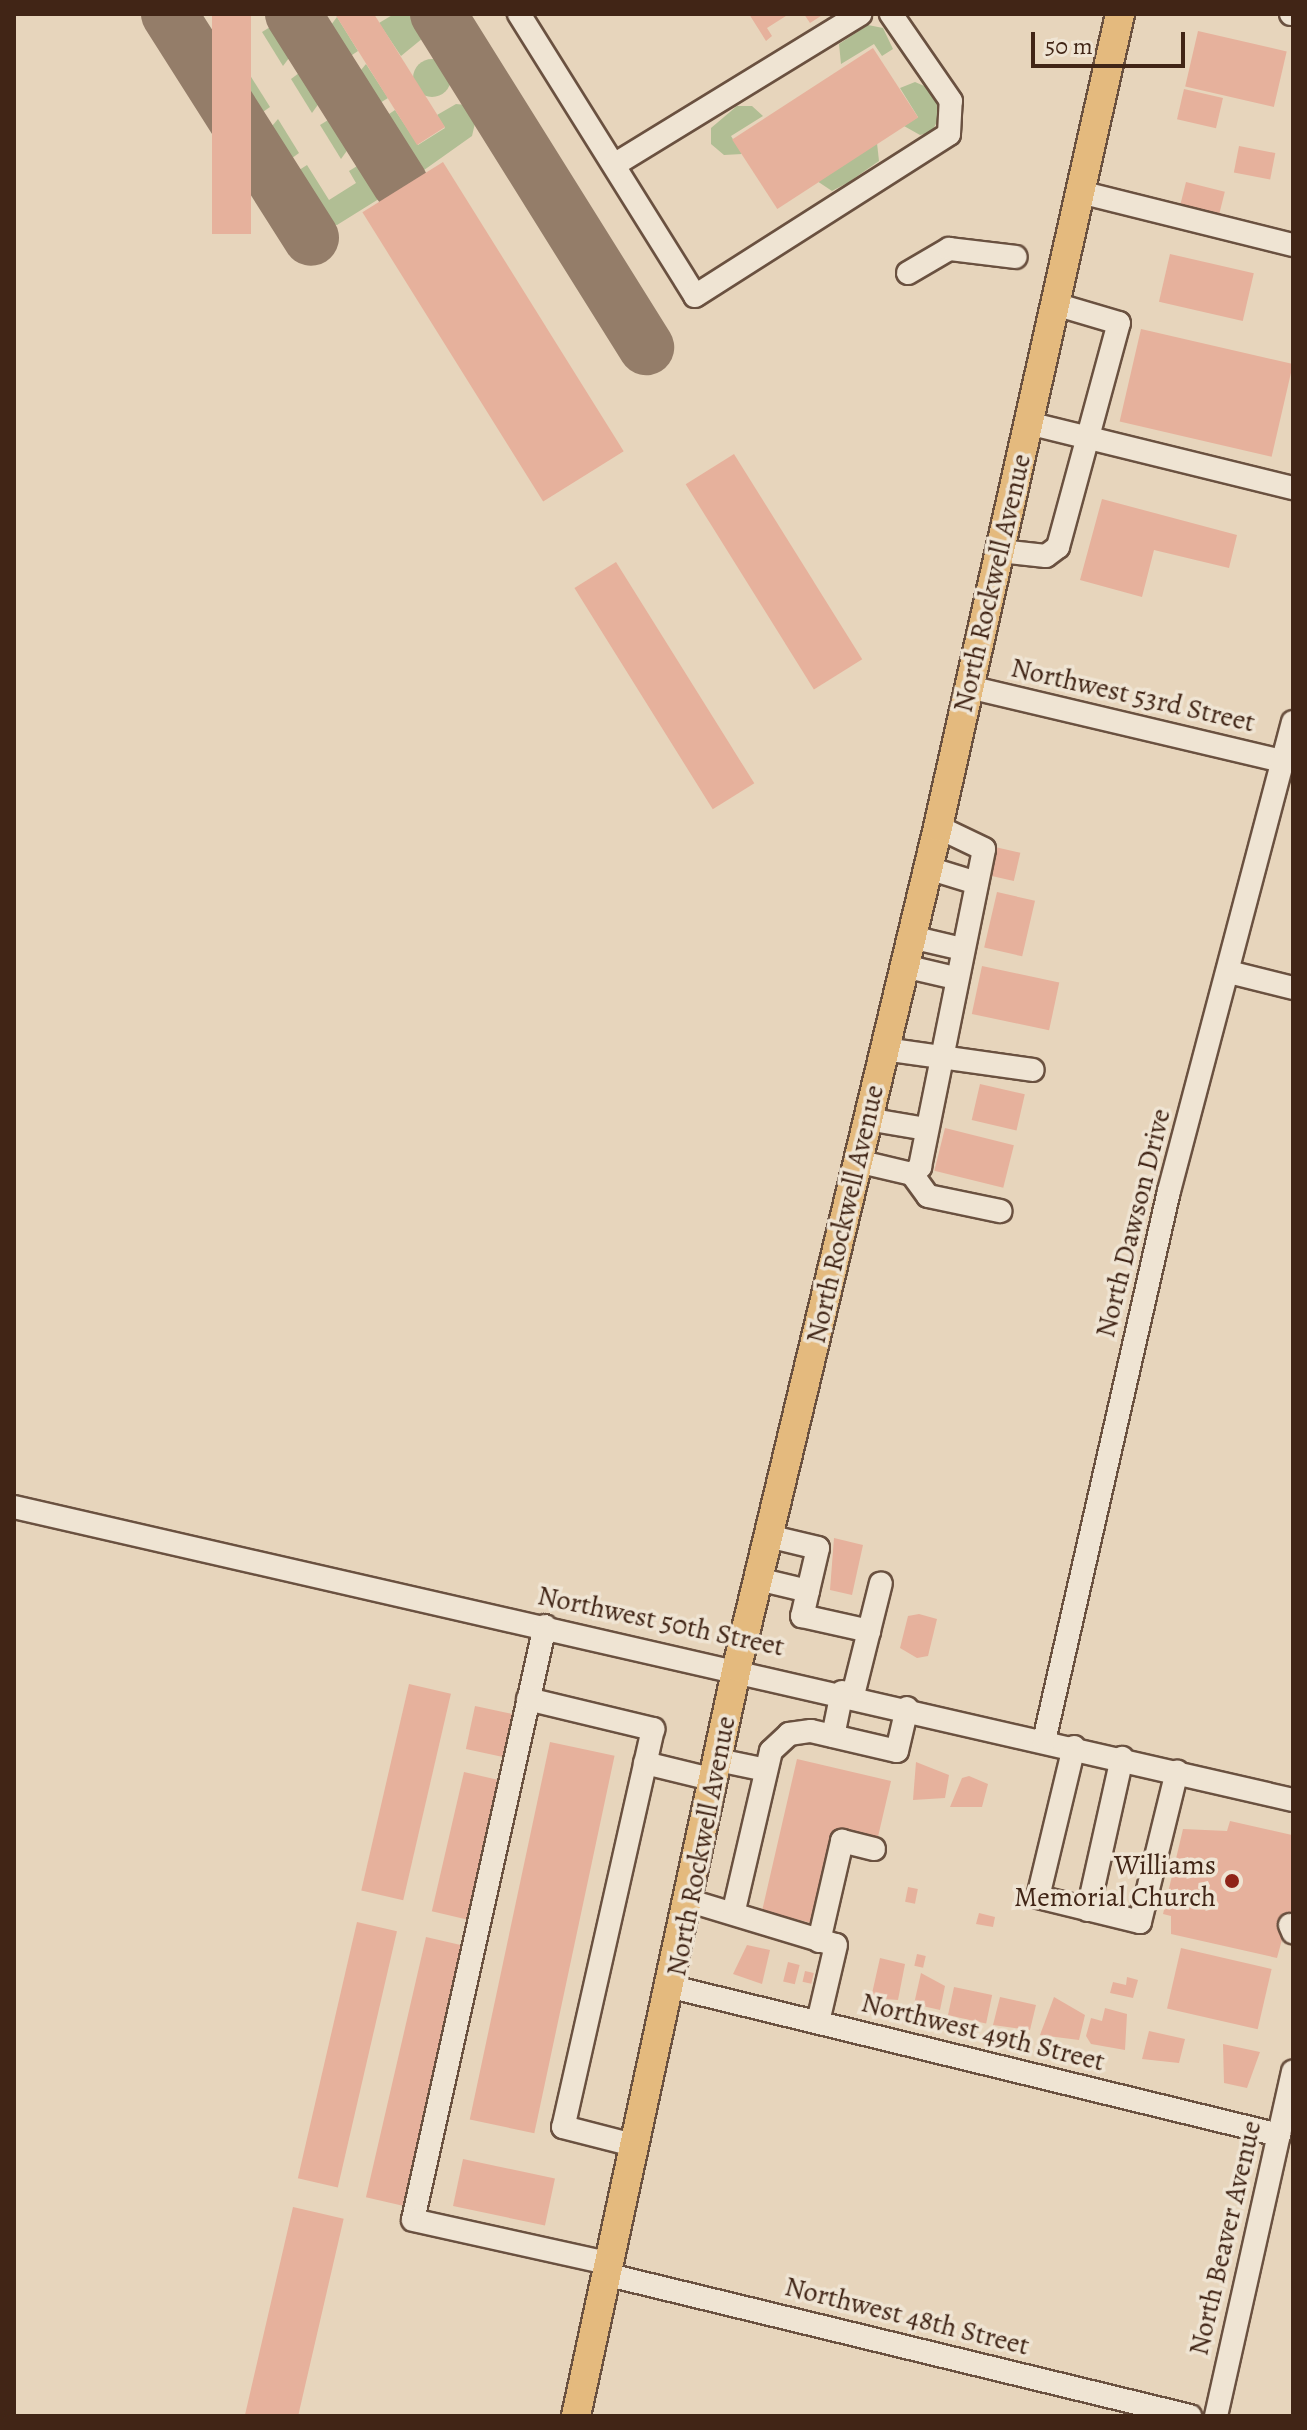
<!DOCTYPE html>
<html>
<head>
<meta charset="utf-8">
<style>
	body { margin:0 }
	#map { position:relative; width:1307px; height:2430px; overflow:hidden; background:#e7d5bc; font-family:Alegreya,serif }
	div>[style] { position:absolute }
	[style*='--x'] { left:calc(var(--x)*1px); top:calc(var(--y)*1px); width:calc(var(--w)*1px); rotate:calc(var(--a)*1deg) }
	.green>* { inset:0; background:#b1be94 }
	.round { border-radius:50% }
	.taxiway>* { height:56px; margin:-28px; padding:0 28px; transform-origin:28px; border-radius:28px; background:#947d69 }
	.building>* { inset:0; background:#e6b19c; transform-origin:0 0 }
	.roads { filter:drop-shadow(2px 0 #6a5140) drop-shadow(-2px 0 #6a5140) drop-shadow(0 2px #6a5140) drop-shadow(0 -2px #6a5140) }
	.minor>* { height:22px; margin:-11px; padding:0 11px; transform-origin:11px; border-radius:11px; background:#efe4d3 }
	.major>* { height:28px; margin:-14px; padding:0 14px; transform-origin:14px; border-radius:14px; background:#e4ba7e }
	.dots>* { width:22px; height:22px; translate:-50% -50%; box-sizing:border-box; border:4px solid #efe4d3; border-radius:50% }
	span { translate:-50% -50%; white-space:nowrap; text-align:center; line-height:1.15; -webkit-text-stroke:7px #efe4d3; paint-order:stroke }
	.street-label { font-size:28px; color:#412516 }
	.poi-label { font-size:28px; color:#412516 }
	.right { translate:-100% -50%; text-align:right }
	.frame { position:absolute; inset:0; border:16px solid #412516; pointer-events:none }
	.scale { position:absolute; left:1031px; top:32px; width:154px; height:36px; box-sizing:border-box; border:4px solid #412516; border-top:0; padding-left:10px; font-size:24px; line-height:28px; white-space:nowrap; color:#412516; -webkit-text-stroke:6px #efe4d3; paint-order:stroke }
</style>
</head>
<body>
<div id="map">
	<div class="green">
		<div style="clip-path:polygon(394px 14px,410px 14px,423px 38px,401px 56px,379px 23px)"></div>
		<div style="clip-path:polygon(337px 17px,358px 51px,346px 59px,332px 56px,322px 37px)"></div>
		<div style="clip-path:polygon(275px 24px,287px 27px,298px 46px,283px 66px,262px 32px)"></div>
		<div style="clip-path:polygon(868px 25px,883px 28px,893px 49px,882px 56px,874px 44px,841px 64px,839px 44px)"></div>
		<div style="clip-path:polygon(220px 26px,241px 60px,228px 68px,215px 65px,204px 47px,204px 37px)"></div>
		<div class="round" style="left:413px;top:59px;width:38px;height:38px"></div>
		<div style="clip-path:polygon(366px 64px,388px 98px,375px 106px,362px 102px,350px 83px)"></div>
		<div style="clip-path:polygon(303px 70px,316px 73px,327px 92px,312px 113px,291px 79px)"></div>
		<div style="clip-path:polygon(248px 72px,270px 107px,260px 114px,246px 113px,232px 91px)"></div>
		<div style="clip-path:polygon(915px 82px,929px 88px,942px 111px,932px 132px,920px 135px,904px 126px,918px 117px,900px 88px)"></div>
		<div style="clip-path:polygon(456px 104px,466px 105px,476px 119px,472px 136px,410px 180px,379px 130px,383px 118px,395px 110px,418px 145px,445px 128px,437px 115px)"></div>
		<div style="clip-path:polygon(737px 106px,752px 106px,763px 116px,731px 136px,742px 154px,724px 155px,711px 144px,711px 128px)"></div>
		<div style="clip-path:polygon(333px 117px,345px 120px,356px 138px,341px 159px,320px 125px)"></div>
		<div style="clip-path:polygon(278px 119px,299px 153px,288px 161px,274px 158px,261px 139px)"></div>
		<div style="clip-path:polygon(877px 143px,879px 161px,849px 182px,832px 191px,817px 181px)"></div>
		<div style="clip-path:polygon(362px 163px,375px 168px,390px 192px,337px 225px,314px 222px,291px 185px,293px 174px,307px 165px,329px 200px,356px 183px,349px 171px)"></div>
	</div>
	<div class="taxiway">
		<div style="--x:169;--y:14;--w:265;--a:57.6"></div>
		<div style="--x:293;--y:14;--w:200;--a:57.7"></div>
		<div style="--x:438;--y:14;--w:393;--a:58"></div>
	</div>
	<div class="building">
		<div style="left:212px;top:14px;width:39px;height:220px"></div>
		<div style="clip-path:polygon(335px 14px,374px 14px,445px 127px,417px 145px)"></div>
		<div style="clip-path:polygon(749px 14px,789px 14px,767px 28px,772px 36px,766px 41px)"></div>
		<div style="clip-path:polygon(804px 14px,824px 14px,810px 23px)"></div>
		<div style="left:1198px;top:31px;width:91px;height:57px;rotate:13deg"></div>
		<div style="left:873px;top:48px;width:83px;height:168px;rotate:57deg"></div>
		<div style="left:1184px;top:89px;width:40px;height:31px;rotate:13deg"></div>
		<div style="left:1239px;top:146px;width:37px;height:27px;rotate:11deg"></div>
		<div style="left:443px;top:162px;width:341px;height:95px;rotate:58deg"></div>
		<div style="left:1186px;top:182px;width:40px;height:30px;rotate:14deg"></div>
		<div style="left:1170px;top:254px;width:86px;height:49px;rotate:13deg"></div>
		<div style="left:1141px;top:329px;width:156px;height:95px;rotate:13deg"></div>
		<div style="left:734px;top:454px;width:242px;height:57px;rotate:58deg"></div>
		<div style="clip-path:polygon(1102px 499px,1237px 535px,1229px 568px,1154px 550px,1142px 597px,1080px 580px)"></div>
		<div style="left:616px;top:562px;width:261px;height:49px;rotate:58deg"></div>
		<div style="left:995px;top:847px;width:26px;height:29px;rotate:13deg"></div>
		<div style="left:997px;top:892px;width:39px;height:57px;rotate:13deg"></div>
		<div style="left:982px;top:966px;width:79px;height:49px;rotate:12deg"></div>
		<div style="left:980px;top:1084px;width:46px;height:37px;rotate:13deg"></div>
		<div style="left:945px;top:1128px;width:71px;height:44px;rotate:14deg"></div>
		<div style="clip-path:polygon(834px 1538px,863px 1545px,852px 1595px,830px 1590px)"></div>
		<div style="clip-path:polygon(919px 1614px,937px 1619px,928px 1656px,917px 1658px,900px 1648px,908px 1616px)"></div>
		<div style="left:409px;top:1684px;width:43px;height:212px;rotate:13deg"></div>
		<div style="left:475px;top:1706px;width:47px;height:44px;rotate:12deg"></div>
		<div style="left:550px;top:1742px;width:66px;height:386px;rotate:12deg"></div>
		<div style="clip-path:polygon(797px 1759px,891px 1781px,877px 1841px,837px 1832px,816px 1924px,762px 1911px)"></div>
		<div style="clip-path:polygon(916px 1762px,949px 1775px,945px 1798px,913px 1800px)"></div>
		<div style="left:464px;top:1772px;width:36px;height:143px;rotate:13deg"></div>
		<div style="clip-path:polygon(969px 1776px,988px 1784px,982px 1807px,950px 1807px,962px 1778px)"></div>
		<div style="clip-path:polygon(1230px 1821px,1292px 1835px,1293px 1925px,1286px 1925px,1277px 1958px,1171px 1934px,1171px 1916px,1163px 1914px,1183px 1829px,1227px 1831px)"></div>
		<div style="left:908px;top:1887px;width:10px;height:15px;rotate:11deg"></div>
		<div style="clip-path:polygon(979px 1913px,995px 1917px,993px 1927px,976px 1924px)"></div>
		<div style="left:357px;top:1922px;width:41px;height:263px;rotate:13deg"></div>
		<div style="left:426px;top:1937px;width:40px;height:267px;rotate:13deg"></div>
		<div style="clip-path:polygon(747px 1945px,770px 1950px,762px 1984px,733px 1974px)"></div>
		<div style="left:1181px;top:1948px;width:93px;height:62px;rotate:13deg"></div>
		<div style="left:917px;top:1954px;width:9px;height:12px;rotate:13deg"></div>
		<div style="clip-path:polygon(880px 1958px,905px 1964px,898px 2000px,871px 1998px)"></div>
		<div style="left:788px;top:1962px;width:12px;height:20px;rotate:14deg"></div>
		<div style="left:805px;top:1971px;width:9px;height:11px;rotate:13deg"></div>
		<div style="clip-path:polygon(921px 1973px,945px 1986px,940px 2010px,914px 2004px)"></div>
		<div style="clip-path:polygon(1127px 1977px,1138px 1980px,1133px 1998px,1110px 1993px,1113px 1982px,1126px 1985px)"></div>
		<div style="left:954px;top:1987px;width:39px;height:29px;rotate:12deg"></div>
		<div style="clip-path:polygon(1000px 1997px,1036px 2005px,1030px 2030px,993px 2025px)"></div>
		<div style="clip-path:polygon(1054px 1997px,1085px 2015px,1079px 2040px,1040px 2035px)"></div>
		<div style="clip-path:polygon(1105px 2008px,1127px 2014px,1125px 2050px,1091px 2044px,1086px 2036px,1091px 2018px,1102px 2021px)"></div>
		<div style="clip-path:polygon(1149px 2031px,1185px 2039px,1179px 2063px,1142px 2059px)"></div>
		<div style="clip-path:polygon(1223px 2044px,1260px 2052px,1247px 2088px,1224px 2083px)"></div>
		<div style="left:463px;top:2159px;width:94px;height:48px;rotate:12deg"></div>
		<div style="left:293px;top:2207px;width:52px;height:214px;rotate:13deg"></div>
	</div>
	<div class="roads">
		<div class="minor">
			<div style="--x:519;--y:14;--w:332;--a:58"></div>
			<div style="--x:695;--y:296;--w:301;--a:-32.5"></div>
			<div style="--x:949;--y:134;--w:33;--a:-87"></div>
			<div style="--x:951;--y:101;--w:106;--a:-124.6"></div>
			<div style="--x:1291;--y:14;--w:2;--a:0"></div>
			<div style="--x:614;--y:165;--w:289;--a:-31.5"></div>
			<div style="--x:1080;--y:192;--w:219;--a:14"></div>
			<div style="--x:908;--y:273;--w:48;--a:-30.3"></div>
			<div style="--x:949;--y:249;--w:67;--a:6.8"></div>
			<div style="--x:1028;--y:423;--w:273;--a:13.8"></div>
			<div style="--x:1000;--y:551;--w:46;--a:6.2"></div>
			<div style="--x:1046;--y:556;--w:15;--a:-37"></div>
			<div style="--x:1058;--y:547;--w:232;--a:-74.8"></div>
			<div style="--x:1119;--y:323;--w:67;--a:-163.5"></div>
			<div style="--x:969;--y:687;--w:323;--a:13.3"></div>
			<div style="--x:928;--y:868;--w:51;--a:17"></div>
			<div style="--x:911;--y:937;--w:52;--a:13.2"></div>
			<div style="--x:904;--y:966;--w:52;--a:13.2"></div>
			<div style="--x:1229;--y:972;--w:66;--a:14"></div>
			<div style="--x:884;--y:1049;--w:150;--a:8"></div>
			<div style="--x:867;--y:1119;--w:60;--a:9.6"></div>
			<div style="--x:857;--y:1161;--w:57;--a:13.3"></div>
			<div style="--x:912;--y:1174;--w:11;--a:-41"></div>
			<div style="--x:920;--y:1167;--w:324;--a:-78.6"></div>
			<div style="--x:984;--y:849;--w:51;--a:-154.4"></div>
			<div style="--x:912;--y:1174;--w:27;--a:54"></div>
			<div style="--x:928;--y:1196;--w:74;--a:11.8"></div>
			<div style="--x:14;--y:1507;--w:1312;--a:12.9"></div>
			<div style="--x:758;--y:1579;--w:51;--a:13.5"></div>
			<div style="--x:808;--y:1591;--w:44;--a:-76.9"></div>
			<div style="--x:818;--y:1548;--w:51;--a:-166.5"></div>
			<div style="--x:808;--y:1591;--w:26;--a:103"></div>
			<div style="--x:802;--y:1616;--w:69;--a:12.6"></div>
			<div style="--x:545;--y:1626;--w:608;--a:102.53"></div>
			<div style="--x:413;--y:2220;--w:203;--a:12.5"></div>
			<div style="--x:853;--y:1695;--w:115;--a:-76"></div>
			<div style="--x:528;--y:1699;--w:129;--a:13.5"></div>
			<div style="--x:653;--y:1729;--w:408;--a:102.7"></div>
			<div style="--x:563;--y:2127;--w:76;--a:14.4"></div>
			<div style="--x:833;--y:1736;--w:45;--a:-78.4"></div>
			<div style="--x:1044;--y:1741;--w:564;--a:-77.2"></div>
			<div style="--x:1169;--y:1191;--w:485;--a:-75.2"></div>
			<div style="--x:1074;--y:1747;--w:154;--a:103.5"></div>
			<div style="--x:1038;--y:1897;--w:105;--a:13.8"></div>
			<div style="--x:1140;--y:1922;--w:155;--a:-76.2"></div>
			<div style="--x:718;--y:1760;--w:49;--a:11.8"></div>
			<div style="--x:645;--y:1763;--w:72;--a:13.7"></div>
			<div style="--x:690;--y:1901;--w:152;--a:16.8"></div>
			<div style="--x:836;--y:1945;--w:79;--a:103.2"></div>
			<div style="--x:734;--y:1910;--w:163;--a:-76.9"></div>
			<div style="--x:771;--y:1751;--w:25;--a:-43"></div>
			<div style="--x:789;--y:1734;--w:22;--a:-8"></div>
			<div style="--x:811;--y:1731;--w:88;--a:13.1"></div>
			<div style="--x:897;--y:1751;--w:44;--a:-76.9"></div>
			<div style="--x:1088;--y:1910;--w:156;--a:-77.4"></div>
			<div style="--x:1290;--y:1925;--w:8;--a:67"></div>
			<div style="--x:819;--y:1941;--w:103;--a:-77"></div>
			<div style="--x:842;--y:1841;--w:33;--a:14"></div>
			<div style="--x:672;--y:1987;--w:625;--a:13.7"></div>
			<div style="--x:609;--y:2275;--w:598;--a:13.64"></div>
			<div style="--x:1216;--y:2416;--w:353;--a:-77.4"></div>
		</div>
		<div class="major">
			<div style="--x:576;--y:2416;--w:766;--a:-77.87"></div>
			<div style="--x:737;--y:1667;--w:864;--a:-76.54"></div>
			<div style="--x:938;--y:827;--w:833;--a:-77.38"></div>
		</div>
	</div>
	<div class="dots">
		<div style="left:1232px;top:1881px;background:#8f2418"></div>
	</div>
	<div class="street-label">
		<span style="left:992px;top:583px;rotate:-77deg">North Rockwell Avenue</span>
		<span style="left:1133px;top:695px;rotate:13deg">Northwest 53rd Street</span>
		<span style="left:845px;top:1214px;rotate:-77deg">North Rockwell Avenue</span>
		<span style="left:1133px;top:1223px;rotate:-76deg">North Dawson Drive</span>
		<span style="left:661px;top:1621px;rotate:12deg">Northwest 50th Street</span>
		<span style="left:701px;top:1846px;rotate:-79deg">North Rockwell Avenue</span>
		<span style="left:983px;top:2032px;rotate:14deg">Northwest 49th Street</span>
		<span style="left:1225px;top:2238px;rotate:-77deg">North Beaver Avenue</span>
		<span style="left:907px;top:2316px;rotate:14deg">Northwest 48th Street</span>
	</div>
	<div class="poi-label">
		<span class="right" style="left:1216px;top:1881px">Williams<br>Memorial Church</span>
	</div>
	<div class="frame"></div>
	<div class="scale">50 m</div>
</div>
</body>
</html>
